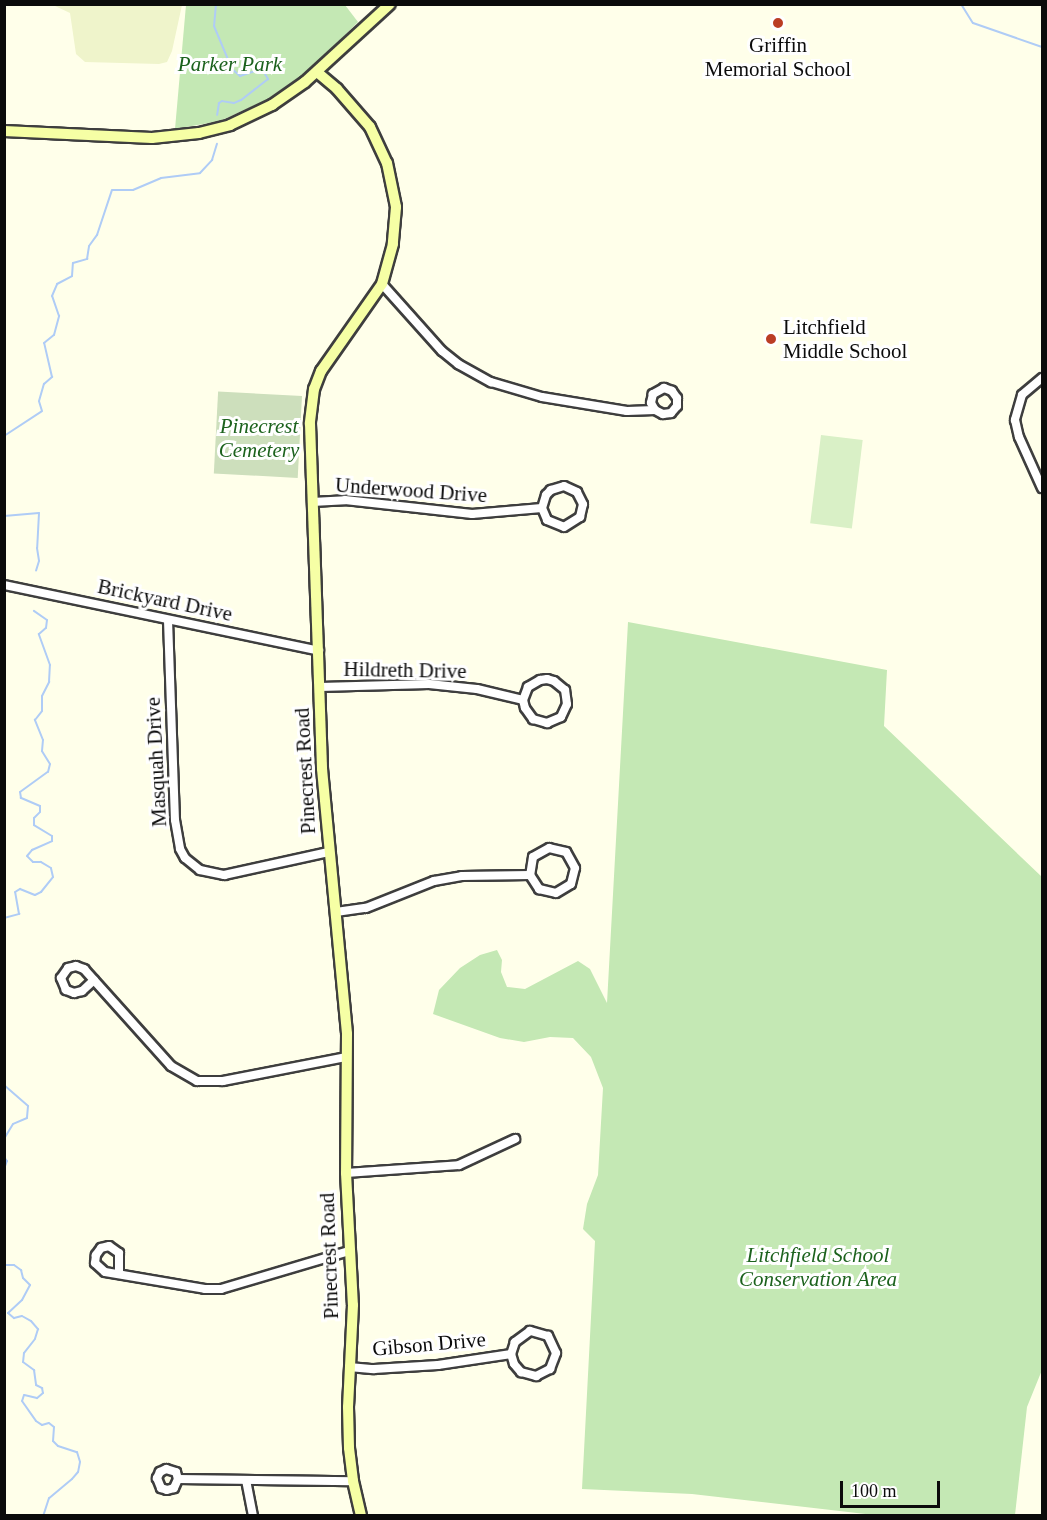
<!DOCTYPE html>
<html>
<head>
<meta charset="utf-8">
<style>
	body { margin:0 }
	#map { position:relative; width:1047px; height:1520px; overflow:hidden; background:#ffffea; font-family:"Times New Roman",serif }
	div>[style] { position:absolute }
	[style*='--x'] { left:calc(var(--x)*1px); top:calc(var(--y)*1px); width:calc(var(--w)*1px); rotate:calc(var(--a)*1deg) }
	.farmland>* { inset:0; background:#eff4cb }
	.green>* { inset:0; background:#c4e8b4 }
	.cemetery>* { inset:0; background:#cddfbc; transform-origin:0 0 }
	.pitch>* { inset:0; background:#d9f0c6; transform-origin:0 0 }
	.stream>* { height:2px; margin:-1px; padding:0 1px; transform-origin:1px; border-radius:1px; background:#afccf6 }
	.roads { filter:drop-shadow(2px 0 #3e3e3e) drop-shadow(-2px 0 #3e3e3e) drop-shadow(0 2px #3e3e3e) drop-shadow(0 -2px #3e3e3e) }
	.street>* { height:8px; margin:-4px; padding:0 4px; transform-origin:4px; border-radius:4px; background:#fff }
	.secondary>* { height:10px; margin:-5px; padding:0 5px; transform-origin:5px; border-radius:5px; background:#f6ffa5 }
	.dots>* { width:16px; height:16px; translate:-50% -50%; box-sizing:border-box; border:3px solid #fff; border-radius:50% }
	span { translate:-50% -50%; white-space:nowrap; text-align:center; line-height:1.15; -webkit-text-stroke:6px #fff; paint-order:stroke }
	.poi-label { font-size:21px; color:#0b0b0b }
	.left { translate:0 -50%; text-align:left }
	.park-label { font-size:21px; color:#1c621d; font-style:italic }
	.street-label { font-size:21px; color:#0b0b0b }
	.frame { position:absolute; inset:0; border:6px solid #0b0b0b; pointer-events:none }
	.scale { position:absolute; left:840px; top:1481px; width:100px; height:27px; box-sizing:border-box; border:3px solid #0b0b0b; border-top:0; padding-left:8px; font-size:18px; line-height:21px; white-space:nowrap; color:#0b0b0b; -webkit-text-stroke:4px #fff; paint-order:stroke }
</style>
</head>
<body>
<div id="map">
	<div class="farmland">
		<div style="clip-path:polygon(53px 5px,182px 5px,172px 51px,167px 62px,159px 64px,85px 62px,76px 54px,70px 13px)"></div>
	</div>
	<div class="green">
		<div style="clip-path:polygon(186px 5px,345px 5px,358px 22px,308px 71px,266px 100px,220px 121px,175px 129px)"></div>
		<div style="clip-path:polygon(628px 622px,887px 670px,884px 726px,1042px 877px,1042px 1370px,1027px 1407px,1015px 1515px,874px 1515px,692px 1494px,582px 1489px,595px 1241px,583px 1229px,587px 1204px,598px 1175px,603px 1088px,591px 1057px,573px 1038px,550px 1037px,524px 1042px,500px 1038px,433px 1014px,439px 990px,460px 968px,480px 955px,497px 950px,502px 960px,501px 972px,507px 987px,525px 989px,578px 961px,590px 969px,607px 1003px)"></div>
	</div>
	<div class="cemetery">
		<div style="left:302px;top:396px;width:82px;height:84px;rotate:93deg"></div>
	</div>
	<div class="pitch">
		<div style="left:821px;top:435px;width:42px;height:89px;rotate:7deg"></div>
	</div>
	<div class="stream">
		<div style="--x:216;--y:4;--w:22;--a:95"></div>
		<div style="--x:214;--y:26;--w:47;--a:67.3"></div>
		<div style="--x:232;--y:69;--w:11;--a:41"></div>
		<div style="--x:240;--y:76;--w:23;--a:-18"></div>
		<div style="--x:262;--y:69;--w:12;--a:59"></div>
		<div style="--x:268;--y:79;--w:34;--a:142"></div>
		<div style="--x:241;--y:100;--w:8;--a:157"></div>
		<div style="--x:234;--y:103;--w:12;--a:-171"></div>
		<div style="--x:222;--y:101;--w:4;--a:146"></div>
		<div style="--x:219;--y:103;--w:12;--a:99"></div>
		<div style="--x:961;--y:4;--w:22;--a:58"></div>
		<div style="--x:973;--y:23;--w:73;--a:19.2"></div>
		<div style="--x:4;--y:436;--w:45;--a:-33.3"></div>
		<div style="--x:42;--y:411;--w:10;--a:-107"></div>
		<div style="--x:39;--y:401;--w:18;--a:-74"></div>
		<div style="--x:44;--y:384;--w:11;--a:-41"></div>
		<div style="--x:52;--y:377;--w:35;--a:-103"></div>
		<div style="--x:44;--y:343;--w:13;--a:-39"></div>
		<div style="--x:54;--y:335;--w:20;--a:-75"></div>
		<div style="--x:59;--y:316;--w:21;--a:-109"></div>
		<div style="--x:52;--y:296;--w:13;--a:-67"></div>
		<div style="--x:57;--y:284;--w:17;--a:-28"></div>
		<div style="--x:72;--y:276;--w:13;--a:-86"></div>
		<div style="--x:73;--y:263;--w:15;--a:-16"></div>
		<div style="--x:87;--y:259;--w:13;--a:-81"></div>
		<div style="--x:89;--y:246;--w:14;--a:-54"></div>
		<div style="--x:97;--y:235;--w:47;--a:-71.6"></div>
		<div style="--x:112;--y:190;--w:21;--a:0"></div>
		<div style="--x:133;--y:190;--w:30;--a:-23"></div>
		<div style="--x:161;--y:178;--w:39;--a:-7"></div>
		<div style="--x:200;--y:173;--w:18;--a:-47"></div>
		<div style="--x:212;--y:160;--w:17;--a:-73"></div>
		<div style="--x:4;--y:516;--w:35;--a:-5"></div>
		<div style="--x:39;--y:513;--w:35;--a:93"></div>
		<div style="--x:37;--y:548;--w:13;--a:81"></div>
		<div style="--x:39;--y:561;--w:10;--a:107"></div>
		<div style="--x:4;--y:918;--w:16;--a:-15"></div>
		<div style="--x:19;--y:914;--w:22;--a:-100"></div>
		<div style="--x:15;--y:892;--w:6;--a:-31"></div>
		<div style="--x:20;--y:889;--w:16;--a:22"></div>
		<div style="--x:35;--y:895;--w:7;--a:-27"></div>
		<div style="--x:41;--y:892;--w:19;--a:-51"></div>
		<div style="--x:53;--y:877;--w:9;--a:-103"></div>
		<div style="--x:51;--y:868;--w:12;--a:-149"></div>
		<div style="--x:41;--y:862;--w:8;--a:180"></div>
		<div style="--x:33;--y:862;--w:8;--a:-135"></div>
		<div style="--x:27;--y:856;--w:8;--a:-50"></div>
		<div style="--x:32;--y:850;--w:22;--a:-24"></div>
		<div style="--x:52;--y:841;--w:5;--a:-90"></div>
		<div style="--x:52;--y:836;--w:21;--a:-149"></div>
		<div style="--x:34;--y:825;--w:7;--a:-90"></div>
		<div style="--x:34;--y:818;--w:8;--a:-45"></div>
		<div style="--x:40;--y:812;--w:6;--a:-90"></div>
		<div style="--x:40;--y:806;--w:21;--a:-157"></div>
		<div style="--x:21;--y:798;--w:6;--a:-99"></div>
		<div style="--x:20;--y:792;--w:34;--a:-36"></div>
		<div style="--x:48;--y:772;--w:8;--a:-76"></div>
		<div style="--x:50;--y:764;--w:15;--a:-122"></div>
		<div style="--x:42;--y:751;--w:11;--a:-85"></div>
		<div style="--x:43;--y:740;--w:22;--a:-112"></div>
		<div style="--x:35;--y:720;--w:11;--a:-52"></div>
		<div style="--x:42;--y:711;--w:15;--a:-90"></div>
		<div style="--x:42;--y:696;--w:16;--a:-63"></div>
		<div style="--x:49;--y:682;--w:17;--a:-87"></div>
		<div style="--x:50;--y:665;--w:33;--a:-110"></div>
		<div style="--x:39;--y:634;--w:9;--a:-41"></div>
		<div style="--x:46;--y:628;--w:8;--a:-83"></div>
		<div style="--x:47;--y:620;--w:16;--a:-145"></div>
		<div style="--x:4;--y:1085;--w:32;--a:41"></div>
		<div style="--x:28;--y:1106;--w:12;--a:95"></div>
		<div style="--x:27;--y:1118;--w:15;--a:157"></div>
		<div style="--x:13;--y:1124;--w:17;--a:121"></div>
		<div style="--x:4;--y:1157;--w:5;--a:53"></div>
		<div style="--x:7;--y:1161;--w:9;--a:111"></div>
		<div style="--x:4;--y:1265;--w:10;--a:0"></div>
		<div style="--x:14;--y:1265;--w:9;--a:36"></div>
		<div style="--x:21;--y:1270;--w:8;--a:76"></div>
		<div style="--x:23;--y:1278;--w:10;--a:45"></div>
		<div style="--x:30;--y:1285;--w:17;--a:118"></div>
		<div style="--x:22;--y:1300;--w:19;--a:137"></div>
		<div style="--x:8;--y:1313;--w:8;--a:40"></div>
		<div style="--x:14;--y:1318;--w:8;--a:-14"></div>
		<div style="--x:22;--y:1316;--w:10;--a:29"></div>
		<div style="--x:31;--y:1321;--w:11;--a:49"></div>
		<div style="--x:38;--y:1329;--w:10;--a:107"></div>
		<div style="--x:35;--y:1339;--w:18;--a:128"></div>
		<div style="--x:24;--y:1353;--w:9;--a:96"></div>
		<div style="--x:23;--y:1362;--w:14;--a:36"></div>
		<div style="--x:34;--y:1370;--w:15;--a:82"></div>
		<div style="--x:36;--y:1385;--w:7;--a:27"></div>
		<div style="--x:42;--y:1388;--w:5;--a:79"></div>
		<div style="--x:43;--y:1393;--w:8;--a:140"></div>
		<div style="--x:37;--y:1398;--w:13;--a:-167"></div>
		<div style="--x:24;--y:1395;--w:6;--a:108"></div>
		<div style="--x:22;--y:1401;--w:24;--a:55"></div>
		<div style="--x:36;--y:1421;--w:7;--a:34"></div>
		<div style="--x:42;--y:1425;--w:7;--a:-16"></div>
		<div style="--x:49;--y:1423;--w:6;--a:39"></div>
		<div style="--x:54;--y:1427;--w:14;--a:94"></div>
		<div style="--x:53;--y:1441;--w:7;--a:45"></div>
		<div style="--x:58;--y:1446;--w:20;--a:18"></div>
		<div style="--x:77;--y:1452;--w:10;--a:73"></div>
		<div style="--x:80;--y:1462;--w:10;--a:101"></div>
		<div style="--x:78;--y:1472;--w:9;--a:131"></div>
		<div style="--x:72;--y:1479;--w:30;--a:140"></div>
		<div style="--x:49;--y:1498;--w:19;--a:108"></div>
	</div>
	<div class="roads">
		<div class="street">
			<div style="--x:382;--y:284;--w:90;--a:48.2"></div>
			<div style="--x:442;--y:351;--w:21;--a:39"></div>
			<div style="--x:458;--y:364;--w:38;--a:29"></div>
			<div style="--x:491;--y:382;--w:53;--a:16.4"></div>
			<div style="--x:542;--y:397;--w:86;--a:9.4"></div>
			<div style="--x:627;--y:411;--w:28;--a:-2"></div>
			<div style="--x:655;--y:410;--w:9;--a:27"></div>
			<div style="--x:663;--y:414;--w:8;--a:-7"></div>
			<div style="--x:671;--y:413;--w:9;--a:-49"></div>
			<div style="--x:677;--y:406;--w:8;--a:-90"></div>
			<div style="--x:677;--y:398;--w:9;--a:-126"></div>
			<div style="--x:672;--y:391;--w:9;--a:-159"></div>
			<div style="--x:664;--y:388;--w:13;--a:151"></div>
			<div style="--x:653;--y:394;--w:9;--a:103"></div>
			<div style="--x:651;--y:403;--w:8;--a:60"></div>
			<div style="--x:1042;--y:378;--w:26;--a:140"></div>
			<div style="--x:1022;--y:395;--w:26;--a:106"></div>
			<div style="--x:1015;--y:420;--w:17;--a:77"></div>
			<div style="--x:1019;--y:437;--w:56;--a:65.7"></div>
			<div style="--x:312;--y:502;--w:33;--a:-3"></div>
			<div style="--x:345;--y:500;--w:128;--a:6.3"></div>
			<div style="--x:472;--y:514;--w:70;--a:-4.9"></div>
			<div style="--x:542;--y:508;--w:13;--a:67"></div>
			<div style="--x:547;--y:520;--w:18;--a:22"></div>
			<div style="--x:564;--y:527;--w:19;--a:-32"></div>
			<div style="--x:580;--y:517;--w:13;--a:-77"></div>
			<div style="--x:583;--y:504;--w:13;--a:-117"></div>
			<div style="--x:577;--y:492;--w:14;--a:-155"></div>
			<div style="--x:564;--y:486;--w:14;--a:163"></div>
			<div style="--x:551;--y:490;--w:7;--a:135"></div>
			<div style="--x:546;--y:495;--w:14;--a:107"></div>
			<div style="--x:4;--y:585;--w:322;--a:11.8"></div>
			<div style="--x:168;--y:620;--w:200;--a:88"></div>
			<div style="--x:175;--y:820;--w:29;--a:80"></div>
			<div style="--x:180;--y:849;--w:10;--a:61"></div>
			<div style="--x:185;--y:858;--w:19;--a:39"></div>
			<div style="--x:200;--y:870;--w:25;--a:12"></div>
			<div style="--x:224;--y:875;--w:107;--a:-12.4"></div>
			<div style="--x:320;--y:687;--w:109;--a:-1.6"></div>
			<div style="--x:429;--y:684;--w:48;--a:5.9"></div>
			<div style="--x:477;--y:689;--w:47;--a:13.4"></div>
			<div style="--x:523;--y:700;--w:8;--a:76"></div>
			<div style="--x:525;--y:708;--w:14;--a:54"></div>
			<div style="--x:533;--y:719;--w:15;--a:16"></div>
			<div style="--x:547;--y:723;--w:15;--a:-23"></div>
			<div style="--x:561;--y:717;--w:14;--a:-65"></div>
			<div style="--x:567;--y:704;--w:14;--a:-98"></div>
			<div style="--x:565;--y:690;--w:14;--a:-141"></div>
			<div style="--x:554;--y:681;--w:7;--a:-164"></div>
			<div style="--x:547;--y:679;--w:7;--a:172"></div>
			<div style="--x:540;--y:680;--w:14;--a:150"></div>
			<div style="--x:528;--y:687;--w:14;--a:111"></div>
			<div style="--x:336;--y:912;--w:30;--a:-8"></div>
			<div style="--x:366;--y:908;--w:73;--a:-21.7"></div>
			<div style="--x:434;--y:881;--w:28;--a:-10"></div>
			<div style="--x:462;--y:876;--w:68;--a:-0.8"></div>
			<div style="--x:530;--y:875;--w:17;--a:57"></div>
			<div style="--x:539;--y:889;--w:17;--a:13"></div>
			<div style="--x:556;--y:893;--w:17;--a:-31"></div>
			<div style="--x:571;--y:884;--w:16;--a:-76"></div>
			<div style="--x:575;--y:868;--w:18;--a:-119"></div>
			<div style="--x:566;--y:852;--w:17;--a:-167"></div>
			<div style="--x:549;--y:848;--w:18;--a:151"></div>
			<div style="--x:533;--y:857;--w:18;--a:99"></div>
			<div style="--x:94;--y:980;--w:16;--a:137"></div>
			<div style="--x:82;--y:991;--w:8;--a:166"></div>
			<div style="--x:74;--y:993;--w:9;--a:-159"></div>
			<div style="--x:66;--y:990;--w:13;--a:-113"></div>
			<div style="--x:61;--y:978;--w:12;--a:-55"></div>
			<div style="--x:68;--y:968;--w:8;--a:-14"></div>
			<div style="--x:76;--y:966;--w:9;--a:21"></div>
			<div style="--x:84;--y:969;--w:130;--a:48.1"></div>
			<div style="--x:171;--y:1066;--w:30;--a:30"></div>
			<div style="--x:197;--y:1081;--w:26;--a:0"></div>
			<div style="--x:223;--y:1081;--w:126;--a:-11"></div>
			<div style="--x:346;--y:1173;--w:113;--a:-4"></div>
			<div style="--x:459;--y:1165;--w:62;--a:-24.9"></div>
			<div style="--x:119;--y:1274;--w:21;--a:-90"></div>
			<div style="--x:119;--y:1253;--w:12;--a:-145"></div>
			<div style="--x:109;--y:1246;--w:8;--a:166"></div>
			<div style="--x:101;--y:1248;--w:9;--a:126"></div>
			<div style="--x:96;--y:1255;--w:8;--a:97"></div>
			<div style="--x:95;--y:1263;--w:13;--a:42"></div>
			<div style="--x:105;--y:1272;--w:101;--a:9.6"></div>
			<div style="--x:205;--y:1289;--w:16;--a:0"></div>
			<div style="--x:221;--y:1289;--w:134;--a:-16.5"></div>
			<div style="--x:349;--y:1367;--w:25;--a:5"></div>
			<div style="--x:374;--y:1369;--w:64;--a:-3.6"></div>
			<div style="--x:438;--y:1365;--w:74;--a:-8.6"></div>
			<div style="--x:511;--y:1354;--w:10;--a:73"></div>
			<div style="--x:514;--y:1364;--w:11;--a:49"></div>
			<div style="--x:521;--y:1372;--w:16;--a:15"></div>
			<div style="--x:536;--y:1376;--w:16;--a:-27"></div>
			<div style="--x:550;--y:1369;--w:17;--a:-69"></div>
			<div style="--x:556;--y:1353;--w:19;--a:-115"></div>
			<div style="--x:548;--y:1336;--w:19;--a:-164"></div>
			<div style="--x:530;--y:1331;--w:19;--a:144"></div>
			<div style="--x:515;--y:1342;--w:13;--a:108"></div>
			<div style="--x:178;--y:1479;--w:7;--a:-106"></div>
			<div style="--x:176;--y:1472;--w:10;--a:-163"></div>
			<div style="--x:166;--y:1469;--w:7;--a:153"></div>
			<div style="--x:160;--y:1472;--w:7;--a:117"></div>
			<div style="--x:157;--y:1478;--w:11;--a:68"></div>
			<div style="--x:161;--y:1488;--w:6;--a:18"></div>
			<div style="--x:167;--y:1490;--w:7;--a:-16"></div>
			<div style="--x:174;--y:1488;--w:10;--a:-66"></div>
			<div style="--x:178;--y:1479;--w:175;--a:0.7"></div>
			<div style="--x:246;--y:1480;--w:37;--a:79"></div>
		</div>
		<div class="secondary">
			<div style="--x:317;--y:72;--w:26;--a:40"></div>
			<div style="--x:337;--y:89;--w:50;--a:49"></div>
			<div style="--x:370;--y:127;--w:40;--a:65"></div>
			<div style="--x:387;--y:163;--w:45;--a:78.4"></div>
			<div style="--x:396;--y:207;--w:37;--a:95"></div>
			<div style="--x:393;--y:244;--w:41;--a:105.4"></div>
			<div style="--x:382;--y:284;--w:106;--a:125"></div>
			<div style="--x:321;--y:371;--w:19;--a:111"></div>
			<div style="--x:314;--y:389;--w:35;--a:97"></div>
			<div style="--x:310;--y:424;--w:345;--a:88"></div>
			<div style="--x:322;--y:769;--w:266;--a:84.6"></div>
			<div style="--x:347;--y:1034;--w:139;--a:90.4"></div>
			<div style="--x:346;--y:1173;--w:132;--a:87"></div>
			<div style="--x:353;--y:1305;--w:102;--a:92.8"></div>
			<div style="--x:348;--y:1407;--w:41;--a:88.6"></div>
			<div style="--x:349;--y:1448;--w:33;--a:83"></div>
			<div style="--x:353;--y:1481;--w:36;--a:77"></div>
			<div style="--x:4;--y:131;--w:148;--a:2.7"></div>
			<div style="--x:152;--y:138;--w:47;--a:-6.1"></div>
			<div style="--x:199;--y:133;--w:32;--a:-14"></div>
			<div style="--x:230;--y:125;--w:47;--a:-25.5"></div>
			<div style="--x:272;--y:105;--w:40;--a:-34.9"></div>
			<div style="--x:305;--y:82;--w:115;--a:-42.5"></div>
		</div>
	</div>
	<div class="dots">
		<div style="left:778px;top:23px;background:#bb3d24"></div>
		<div style="left:771px;top:339px;background:#bb3d24"></div>
	</div>
	<div class="poi-label">
		<span style="left:778px;top:57px">Griffin<br>Memorial School</span>
		<span class="left" style="left:783px;top:339px">Litchfield<br>Middle School</span>
	</div>
	<div class="park-label">
		<span style="left:230px;top:64px">Parker Park</span>
		<span style="left:259px;top:438px">Pinecrest<br>Cemetery</span>
		<span style="left:818px;top:1267px">Litchfield School<br>Conservation Area</span>
	</div>
	<div class="street-label">
		<span style="left:411px;top:490px;rotate:4deg">Underwood Drive</span>
		<span style="left:165px;top:600px;rotate:12deg">Brickyard Drive</span>
		<span style="left:405px;top:670px;rotate:1deg">Hildreth Drive</span>
		<span style="left:156px;top:762px;rotate:-93deg">Masquah Drive</span>
		<span style="left:305px;top:771px;rotate:-93deg">Pinecrest Road</span>
		<span style="left:329px;top:1256px;rotate:-92deg">Pinecrest Road</span>
		<span style="left:429px;top:1344px;rotate:-5deg">Gibson Drive</span>
	</div>
	<div class="frame"></div>
	<div class="scale">100 m</div>
</div>
</body>
</html>
